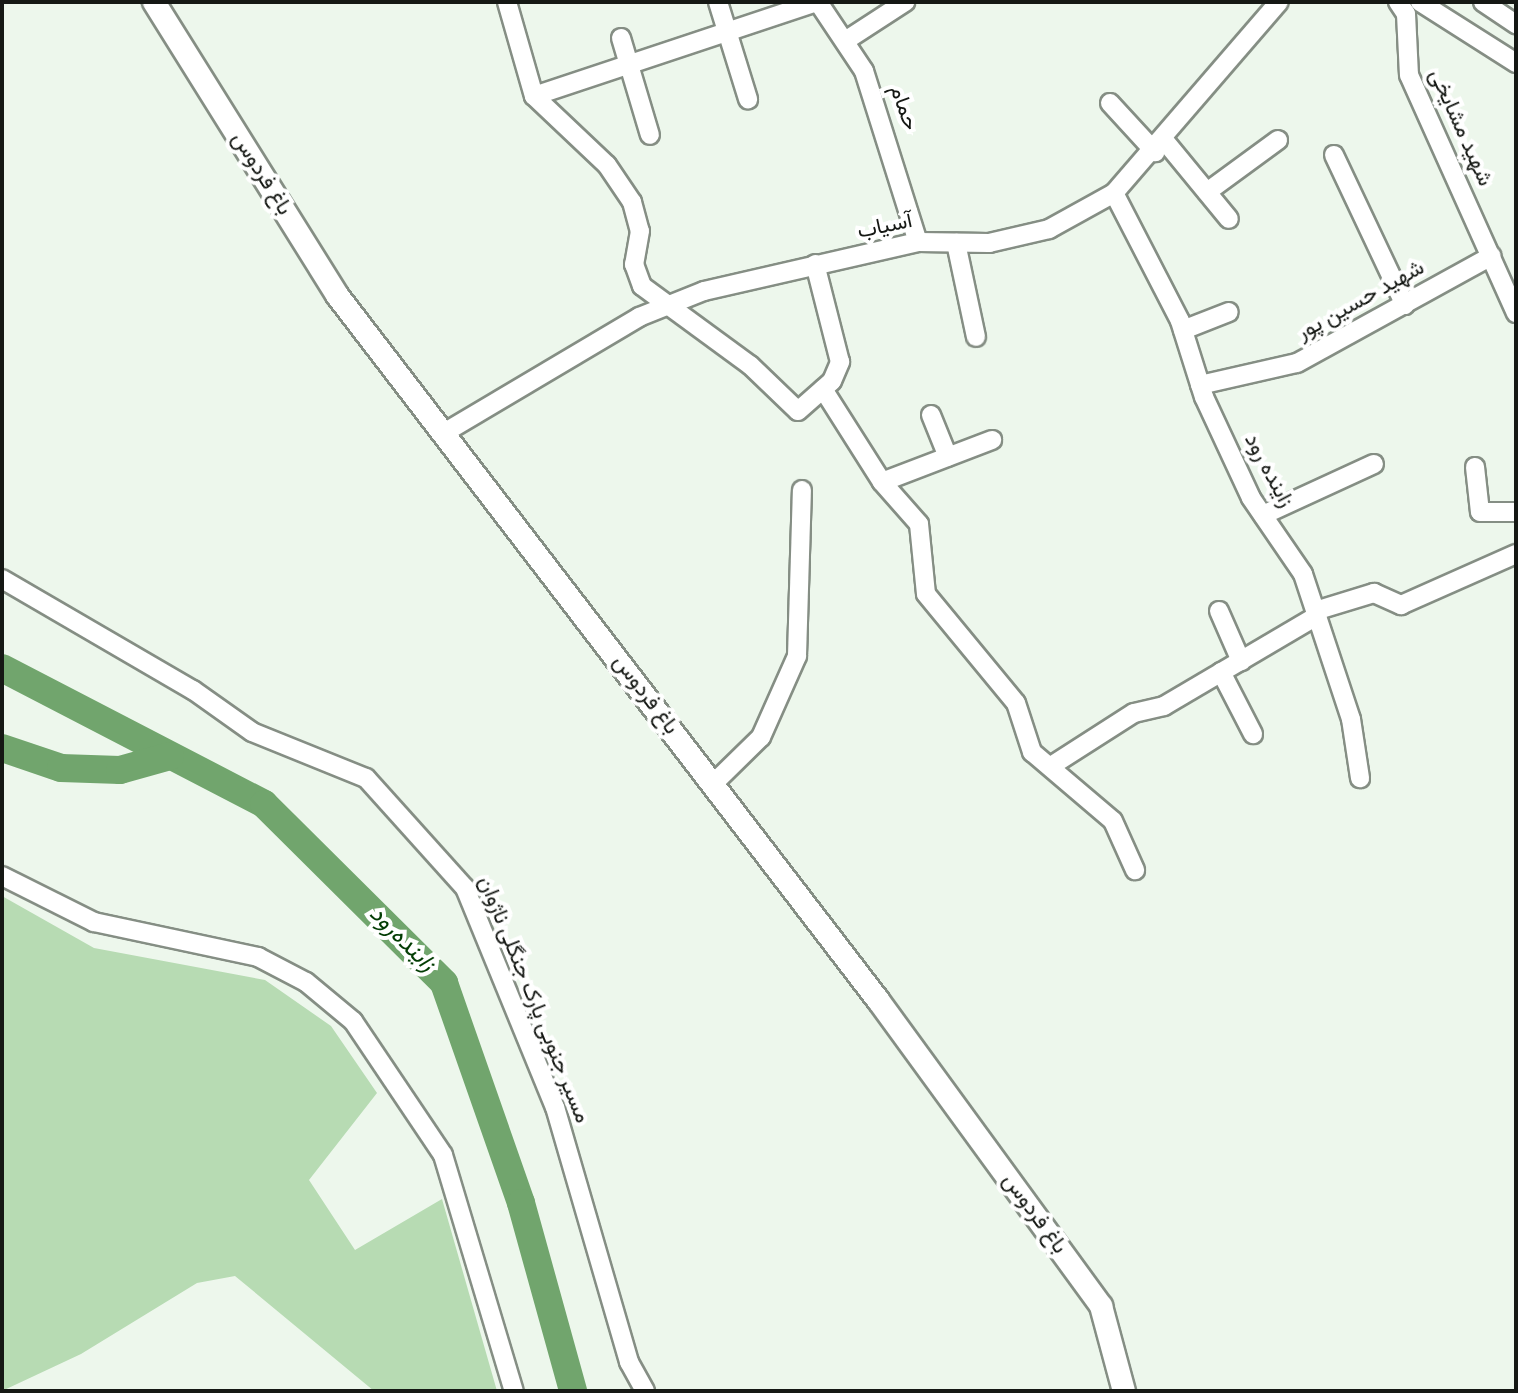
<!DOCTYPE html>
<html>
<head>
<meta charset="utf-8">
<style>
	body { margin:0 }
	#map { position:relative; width:1518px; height:1393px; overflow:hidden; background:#edf7ec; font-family:Overpass,Vazirmatn,sans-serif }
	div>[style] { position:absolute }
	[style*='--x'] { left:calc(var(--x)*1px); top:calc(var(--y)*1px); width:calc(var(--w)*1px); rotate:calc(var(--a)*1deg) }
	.green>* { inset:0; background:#b7dbb3 }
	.river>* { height:28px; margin:-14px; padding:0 14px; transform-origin:14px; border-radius:14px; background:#71a56d }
	.roads { filter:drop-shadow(2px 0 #858e84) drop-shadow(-2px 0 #858e84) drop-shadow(0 2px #858e84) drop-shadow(0 -2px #858e84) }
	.minor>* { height:18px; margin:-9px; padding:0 9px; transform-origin:9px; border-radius:9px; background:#fff }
	.tertiary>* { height:22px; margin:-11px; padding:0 11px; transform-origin:11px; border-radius:11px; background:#fff }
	span { translate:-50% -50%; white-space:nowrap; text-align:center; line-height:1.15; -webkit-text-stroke:8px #fff; paint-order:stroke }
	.street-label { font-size:22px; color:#151814 }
	.water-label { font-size:24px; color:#023c03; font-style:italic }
	.frame { position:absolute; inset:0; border:4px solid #151814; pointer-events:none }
</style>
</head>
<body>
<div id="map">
	<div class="green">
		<div style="clip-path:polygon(2px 896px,94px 948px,265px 980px,331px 1026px,377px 1093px,309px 1180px,355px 1250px,442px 1199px,497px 1391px,374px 1391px,235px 1276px,197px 1283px,81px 1354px,2px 1391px)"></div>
	</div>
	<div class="river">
		<div style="--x:2;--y:668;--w:295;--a:27.4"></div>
		<div style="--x:264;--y:804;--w:254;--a:44.8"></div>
		<div style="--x:444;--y:983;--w:233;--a:70.7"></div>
		<div style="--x:521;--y:1203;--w:195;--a:74.5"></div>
		<div style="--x:2;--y:748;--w:62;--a:18.7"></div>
		<div style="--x:61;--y:768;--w:59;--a:1.9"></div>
		<div style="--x:120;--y:770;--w:52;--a:-15.6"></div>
	</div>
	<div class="roads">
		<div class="minor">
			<div style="--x:507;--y:2;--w:98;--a:74"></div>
			<div style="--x:534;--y:96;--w:100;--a:43.4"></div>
			<div style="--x:607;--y:165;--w:45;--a:56"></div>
			<div style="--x:632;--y:202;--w:30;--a:75"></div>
			<div style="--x:640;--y:231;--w:34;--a:100"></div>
			<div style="--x:634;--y:264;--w:23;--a:70"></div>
			<div style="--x:642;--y:286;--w:134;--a:36.2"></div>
			<div style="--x:750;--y:365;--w:66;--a:43.8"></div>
			<div style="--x:798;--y:411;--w:45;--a:-41.4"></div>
			<div style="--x:832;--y:381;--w:21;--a:-67"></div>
			<div style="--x:840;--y:362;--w:101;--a:-104.3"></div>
			<div style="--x:718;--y:2;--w:102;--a:72.8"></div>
			<div style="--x:818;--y:2;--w:83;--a:56.3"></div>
			<div style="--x:864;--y:71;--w:179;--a:72.5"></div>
			<div style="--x:1398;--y:2;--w:14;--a:56"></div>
			<div style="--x:1406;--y:14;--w:61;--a:87.2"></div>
			<div style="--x:1409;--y:75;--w:261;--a:65.8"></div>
			<div style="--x:1420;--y:2;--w:114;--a:32.4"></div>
			<div style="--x:1483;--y:2;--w:40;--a:34"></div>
			<div style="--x:621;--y:38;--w:101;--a:73.4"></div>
			<div style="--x:845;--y:41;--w:72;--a:-33"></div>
			<div style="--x:534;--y:96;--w:298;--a:-18.4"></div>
			<div style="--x:1110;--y:103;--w:67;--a:47.4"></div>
			<div style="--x:1164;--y:140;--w:102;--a:50.6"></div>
			<div style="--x:1334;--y:155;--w:166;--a:64.7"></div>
			<div style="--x:1207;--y:192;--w:88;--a:-36.2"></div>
			<div style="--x:1114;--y:193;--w:144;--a:62.7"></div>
			<div style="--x:1180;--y:321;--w:80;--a:72.5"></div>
			<div style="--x:1204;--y:397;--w:111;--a:65"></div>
			<div style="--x:1251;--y:498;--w:92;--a:55.6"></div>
			<div style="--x:1303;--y:574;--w:153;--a:71.7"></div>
			<div style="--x:1351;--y:719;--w:60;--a:81.3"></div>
			<div style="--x:956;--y:243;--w:96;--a:78"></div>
			<div style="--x:1183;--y:330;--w:49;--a:-21.4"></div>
			<div style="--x:1200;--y:385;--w:99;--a:-12.8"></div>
			<div style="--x:1297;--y:363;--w:222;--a:-28.8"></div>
			<div style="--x:823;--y:389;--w:110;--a:57.6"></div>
			<div style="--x:882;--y:482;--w:56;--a:48.6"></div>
			<div style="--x:919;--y:524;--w:70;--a:84.3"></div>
			<div style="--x:926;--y:594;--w:141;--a:50.5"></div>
			<div style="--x:1016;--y:703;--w:52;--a:71.9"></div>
			<div style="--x:1032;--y:752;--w:106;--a:40.4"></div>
			<div style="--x:1113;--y:821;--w:54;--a:65.8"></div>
			<div style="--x:931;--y:415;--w:45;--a:68"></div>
			<div style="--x:444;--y:433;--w:227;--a:-30.7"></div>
			<div style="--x:639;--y:317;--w:70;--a:-21.8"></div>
			<div style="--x:704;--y:291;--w:220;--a:-12.9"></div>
			<div style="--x:918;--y:242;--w:71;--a:0.8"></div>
			<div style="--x:989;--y:243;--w:62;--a:-13.1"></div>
			<div style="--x:1049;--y:229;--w:74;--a:-29"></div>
			<div style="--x:1114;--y:193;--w:252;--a:-49.2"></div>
			<div style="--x:1475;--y:467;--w:45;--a:83.7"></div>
			<div style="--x:1480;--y:512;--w:36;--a:0"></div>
			<div style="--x:882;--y:482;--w:118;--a:-20.9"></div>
			<div style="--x:1263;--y:515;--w:122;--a:-24.7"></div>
			<div style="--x:2;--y:579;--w:221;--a:30.2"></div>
			<div style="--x:193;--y:690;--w:72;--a:35.4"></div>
			<div style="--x:252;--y:732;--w:123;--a:22"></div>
			<div style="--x:366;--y:778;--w:148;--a:48"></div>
			<div style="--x:465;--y:888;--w:237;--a:67.7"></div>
			<div style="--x:555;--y:1107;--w:266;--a:73.8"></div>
			<div style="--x:629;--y:1362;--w:33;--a:61"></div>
			<div style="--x:1219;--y:611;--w:55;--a:66.3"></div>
			<div style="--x:1315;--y:611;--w:62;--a:-17"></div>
			<div style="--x:1374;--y:593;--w:30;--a:24"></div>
			<div style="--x:1401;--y:605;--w:126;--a:-23.9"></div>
			<div style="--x:1221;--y:672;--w:70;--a:62.7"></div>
			<div style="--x:1051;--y:766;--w:98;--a:-32.6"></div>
			<div style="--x:1134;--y:713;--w:31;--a:-13"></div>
			<div style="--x:1164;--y:706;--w:178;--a:-30.5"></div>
			<div style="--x:713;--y:784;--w:67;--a:-44.4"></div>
			<div style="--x:761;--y:737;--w:89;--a:-66"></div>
			<div style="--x:797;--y:656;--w:166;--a:-88.3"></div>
			<div style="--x:2;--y:876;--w:103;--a:26.6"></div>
			<div style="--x:94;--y:922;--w:168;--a:12"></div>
			<div style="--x:258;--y:957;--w:54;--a:27.5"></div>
			<div style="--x:306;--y:982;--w:61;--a:39.7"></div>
			<div style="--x:353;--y:1021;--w:161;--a:56.1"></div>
			<div style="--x:443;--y:1155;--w:246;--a:73.3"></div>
		</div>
		<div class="tertiary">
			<div style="--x:154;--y:2;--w:345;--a:58"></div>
			<div style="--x:337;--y:295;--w:889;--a:52.5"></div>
			<div style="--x:878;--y:1000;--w:379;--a:53.9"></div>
			<div style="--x:1101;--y:1306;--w:88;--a:74.9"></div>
		</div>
	</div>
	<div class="street-label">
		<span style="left:903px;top:108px;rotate:70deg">حمام</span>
		<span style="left:1460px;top:128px;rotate:66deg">شهید مشایخی</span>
		<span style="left:261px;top:174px;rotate:58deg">باغ فردوس</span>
		<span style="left:885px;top:227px;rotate:-12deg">آسیاب</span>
		<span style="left:1361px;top:301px;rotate:-29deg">شهید حسین پور</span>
		<span style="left:1268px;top:471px;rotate:62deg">زاینده رود</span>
		<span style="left:645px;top:695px;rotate:53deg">باغ فردوس</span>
		<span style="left:533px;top:1000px;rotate:68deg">مسیر جنوبی پارک جنگلی ناژوان</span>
		<span style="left:1034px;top:1214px;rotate:54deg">باغ فردوس</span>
	</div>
	<div class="water-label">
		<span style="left:401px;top:940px;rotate:45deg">زاینده‌رود</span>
	</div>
	<div class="frame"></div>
</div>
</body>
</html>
